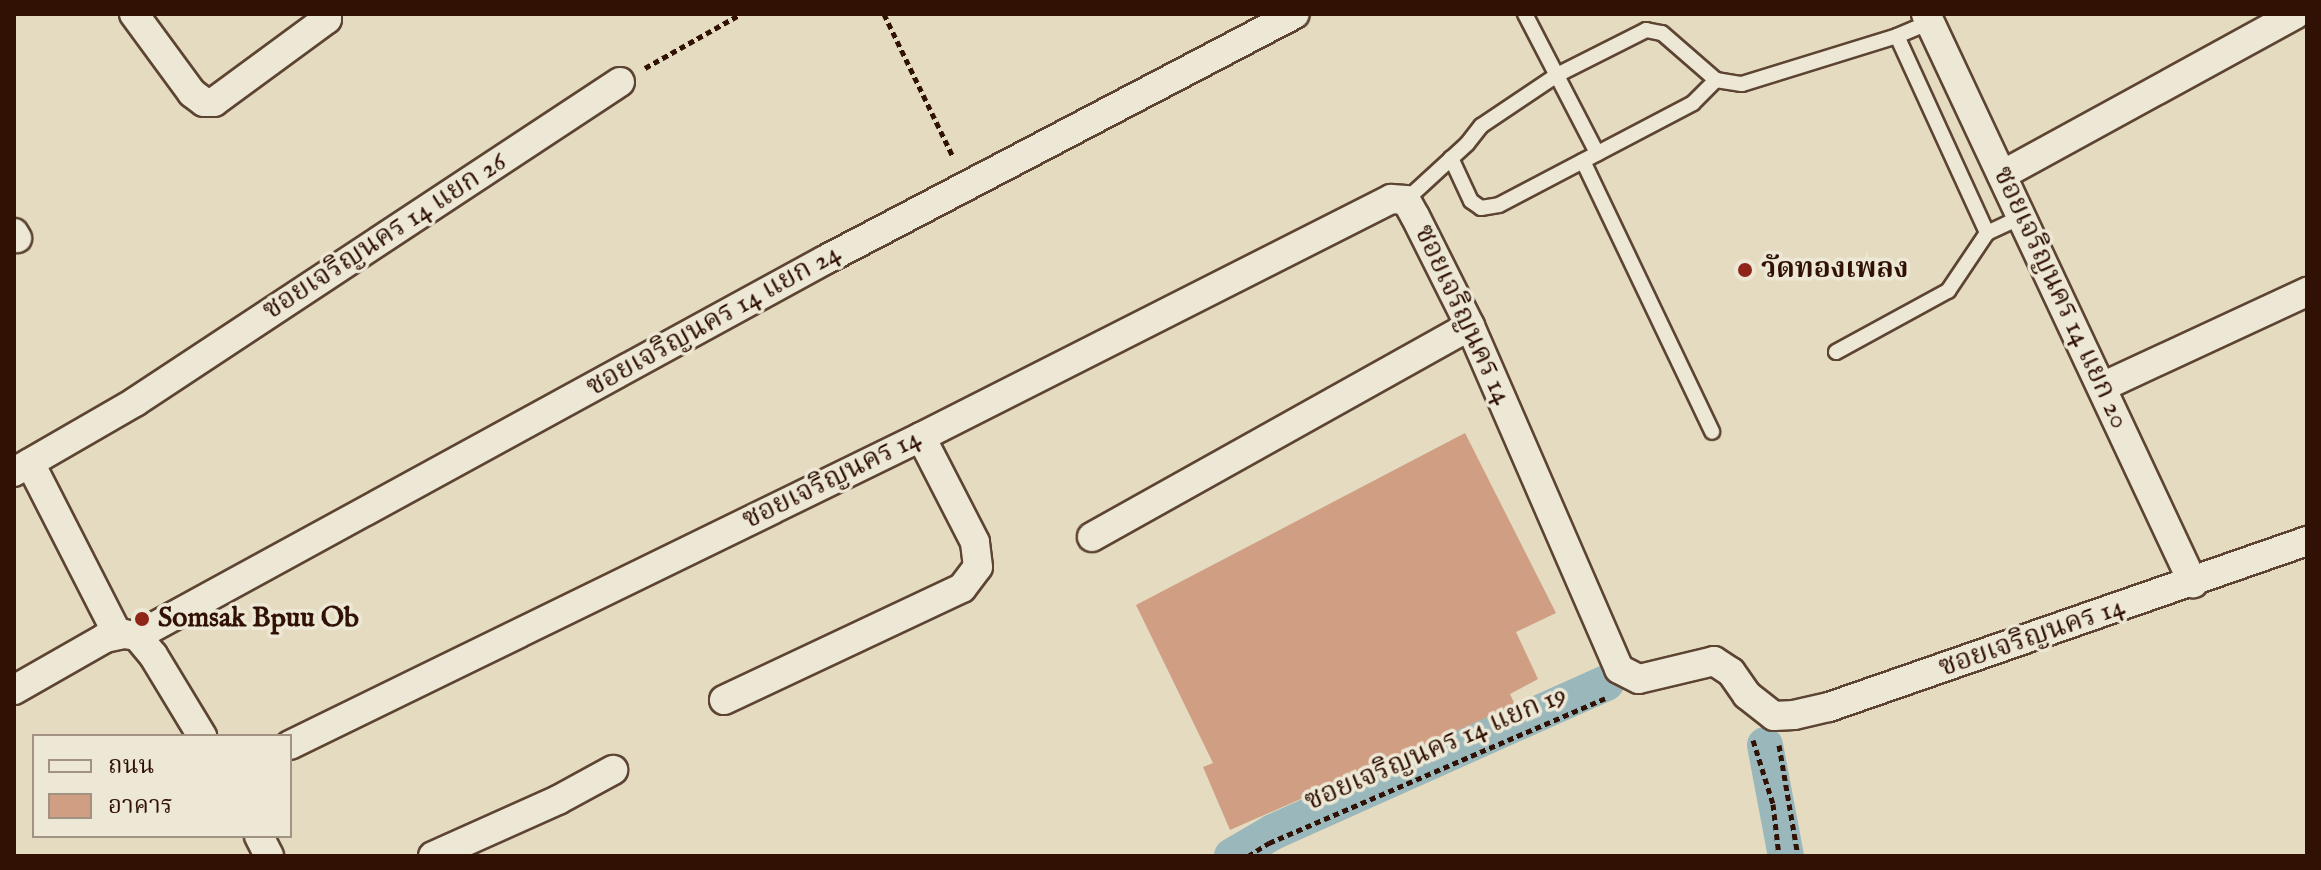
<!DOCTYPE html>
<html>
<head>
<meta charset="utf-8">
<style>
	body { margin:0 }
	#map { position:relative; width:2321px; height:870px; overflow:hidden; background:#e4dbc0; font-family:"IM FELL English","Noto Serif Thai",serif }
	div>[style] { position:absolute }
	[style*='--x'] { left:calc(var(--x)*1px); top:calc(var(--y)*1px); width:calc(var(--w)*1px); rotate:calc(var(--a)*1deg) }
	.canal>* { height:36px; margin:-18px; padding:0 18px; transform-origin:18px; border-radius:18px; background:#9ab8bc }
	.building>* { inset:0; background:#d09e82 }
	.path>* { height:5px; margin-top:-2.5px; transform-origin:0; background:repeating-linear-gradient(90deg,#301103 0 6px,transparent 0 10px) }
	.roads { filter:drop-shadow(2px 0 #5d4432) drop-shadow(-2px 0 #5d4432) drop-shadow(0 2px #5d4432) drop-shadow(0 -2px #5d4432) }
	.lane>* { height:14px; margin:-7px; padding:0 7px; transform-origin:7px; border-radius:7px; background:#ede8d6 }
	.street>* { height:28px; margin:-14px; padding:0 14px; transform-origin:14px; border-radius:14px; background:#ede8d6 }
	.dots>* { width:22px; height:22px; translate:-50% -50%; box-sizing:border-box; border:4px solid #ede8d6; border-radius:50% }
	span { translate:-50% -50%; white-space:nowrap; text-align:center; line-height:1.15; -webkit-text-stroke:7px #ede8d6; paint-order:stroke }
	.street-label { font-size:28px; color:#301103 }
	.poi-label { font-size:28px; color:#301103; font-weight:700 }
	.left { translate:0 -50%; text-align:left }
	.frame { position:absolute; inset:0; border:16px solid #301103; pointer-events:none }
	.legend { position:absolute; left:32px; top:734px; width:260px; height:104px; box-sizing:border-box; background:#ede8d6; border:2px solid #a19282; margin:0; padding:10px 14px; list-style:none; font-size:24px; color:#301103 }
	.legend li { display:flex; align-items:center; gap:16px; height:40px }
	.legend b { width:40px; border:2px solid #a19282 }
</style>
</head>
<body>
<div id="map">
	<div class="canal">
		<div style="--x:1765;--y:745;--w:113;--a:79.3"></div>
		<div style="--x:1232;--y:856;--w:48;--a:-30.3"></div>
		<div style="--x:1273;--y:832;--w:365;--a:-24.1"></div>
	</div>
	<div class="building">
		<div style="clip-path:polygon(1465px 433px,1556px 613px,1516px 632px,1538px 679px,1510px 694px,1515px 705px,1230px 830px,1203px 767px,1213px 763px,1136px 605px)"></div>
	</div>
	<div class="path">
		<div style="--x:884;--y:14;--w:159;--a:64.2"></div>
		<div style="--x:645;--y:68;--w:110;--a:-29.4"></div>
		<div style="--x:1753;--y:740;--w:67;--a:72.6"></div>
		<div style="--x:1773;--y:804;--w:52;--a:83.4"></div>
		<div style="--x:1779;--y:745;--w:113;--a:80.3"></div>
		<div style="--x:1248;--y:856;--w:25;--a:-32"></div>
		<div style="--x:1269;--y:843;--w:366;--a:-23.3"></div>
	</div>
	<div class="roads">
		<div class="lane">
			<div style="--x:1525;--y:14;--w:157;--a:62.6"></div>
			<div style="--x:1897;--y:36;--w:217;--a:65.4"></div>
			<div style="--x:1987;--y:233;--w:38;--a:-25"></div>
			<div style="--x:1451;--y:158;--w:47;--a:65.1"></div>
			<div style="--x:1471;--y:201;--w:12;--a:35"></div>
			<div style="--x:1481;--y:208;--w:18;--a:-9"></div>
			<div style="--x:1499;--y:205;--w:219;--a:-27.7"></div>
			<div style="--x:1693;--y:103;--w:33;--a:-45"></div>
			<div style="--x:1583;--y:161;--w:300;--a:64.5"></div>
			<div style="--x:1406;--y:200;--w:83;--a:-42.6"></div>
			<div style="--x:1467;--y:144;--w:23;--a:-52"></div>
			<div style="--x:1481;--y:126;--w:92;--a:-33.9"></div>
			<div style="--x:1557;--y:75;--w:100;--a:-26.8"></div>
			<div style="--x:1646;--y:30;--w:16;--a:11"></div>
			<div style="--x:1662;--y:33;--w:72;--a:41"></div>
			<div style="--x:1716;--y:80;--w:26;--a:9"></div>
			<div style="--x:1742;--y:84;--w:162;--a:-17.2"></div>
			<div style="--x:1897;--y:36;--w:36;--a:-23"></div>
			<div style="--x:1836;--y:352;--w:128;--a:-28.6"></div>
			<div style="--x:1948;--y:291;--w:70;--a:-56.1"></div>
		</div>
		<div class="street">
			<div style="--x:134;--y:14;--w:98;--a:53.7"></div>
			<div style="--x:192;--y:93;--w:15;--a:37"></div>
			<div style="--x:204;--y:102;--w:10;--a:0"></div>
			<div style="--x:214;--y:102;--w:140;--a:-36.3"></div>
			<div style="--x:327;--y:19;--w:5;--a:-90"></div>
			<div style="--x:1926;--y:14;--w:629;--a:64.86"></div>
			<div style="--x:2002;--y:175;--w:335;--a:-28.7"></div>
			<div style="--x:14;--y:233;--w:6;--a:59"></div>
			<div style="--x:2102;--y:387;--w:226;--a:-24.9"></div>
			<div style="--x:30;--y:463;--w:193;--a:62.9"></div>
			<div style="--x:14;--y:472;--w:140;--a:-30"></div>
			<div style="--x:135;--y:402;--w:581;--a:-33.42"></div>
			<div style="--x:1092;--y:537;--w:433;--a:-29.2"></div>
			<div style="--x:137;--y:636;--w:784;--a:-28.66"></div>
			<div style="--x:825;--y:260;--w:530;--a:-27.63"></div>
			<div style="--x:14;--y:690;--w:105;--a:-29.7"></div>
			<div style="--x:105;--y:638;--w:19;--a:-12"></div>
			<div style="--x:124;--y:634;--w:13;--a:9"></div>
			<div style="--x:137;--y:636;--w:25;--a:50"></div>
			<div style="--x:153;--y:655;--w:95;--a:58.8"></div>
			<div style="--x:724;--y:700;--w:263;--a:-25.2"></div>
			<div style="--x:962;--y:588;--w:26;--a:-53"></div>
			<div style="--x:978;--y:567;--w:25;--a:-97"></div>
			<div style="--x:975;--y:542;--w:118;--a:-117.2"></div>
			<div style="--x:290;--y:745;--w:702;--a:-26.02"></div>
			<div style="--x:921;--y:437;--w:527;--a:-26.86"></div>
			<div style="--x:1391;--y:199;--w:15;--a:4"></div>
			<div style="--x:1406;--y:200;--w:18;--a:61"></div>
			<div style="--x:1415;--y:216;--w:123;--a:63.4"></div>
			<div style="--x:1470;--y:326;--w:374;--a:66.5"></div>
			<div style="--x:1619;--y:669;--w:22;--a:27"></div>
			<div style="--x:1639;--y:679;--w:77;--a:-13.5"></div>
			<div style="--x:1714;--y:661;--w:20;--a:33"></div>
			<div style="--x:1731;--y:672;--w:28;--a:55"></div>
			<div style="--x:1747;--y:695;--w:34;--a:38"></div>
			<div style="--x:1774;--y:716;--w:20;--a:-3"></div>
			<div style="--x:1794;--y:715;--w:36;--a:-13"></div>
			<div style="--x:1829;--y:707;--w:506;--a:-19.15"></div>
			<div style="--x:259;--y:836;--w:22;--a:63"></div>
			<div style="--x:433;--y:856;--w:137;--a:-24.1"></div>
			<div style="--x:558;--y:800;--w:63;--a:-28.6"></div>
		</div>
	</div>
	<div class="dots">
		<div style="left:1745px;top:270px;background:#8f2418"></div>
		<div style="left:142px;top:619px;background:#8f2418"></div>
	</div>
	<div class="street-label">
		<span style="left:385px;top:237px;rotate:-33deg">ซอยเจริญนคร 14 แยก 26</span>
		<span style="left:2060px;top:298px;rotate:65deg">ซอยเจริญนคร 14 แยก 20</span>
		<span style="left:1462px;top:315px;rotate:65deg">ซอยเจริญนคร 14</span>
		<span style="left:714px;top:321px;rotate:-29deg">ซอยเจริญนคร 14 แยก 24</span>
		<span style="left:832px;top:480px;rotate:-26deg">ซอยเจริญนคร 14</span>
		<span style="left:2032px;top:638px;rotate:-19deg">ซอยเจริญนคร 14</span>
		<span style="left:1436px;top:749px;rotate:-23deg">ซอยเจริญนคร 14 แยก 19</span>
	</div>
	<div class="poi-label">
		<span class="left" style="left:1761px;top:270px">วัดทองเพลง</span>
		<span class="left" style="left:158px;top:619px">Somsak Bpuu Ob</span>
	</div>
	<div class="frame"></div>
	<ul class="legend">
	<li><b style="height:10px;background:#ede8d6"></b>ถนน</li>
	<li><b style="height:22px;background:#d09e82"></b>อาคาร</li>
	</ul>
</div>
</body>
</html>
